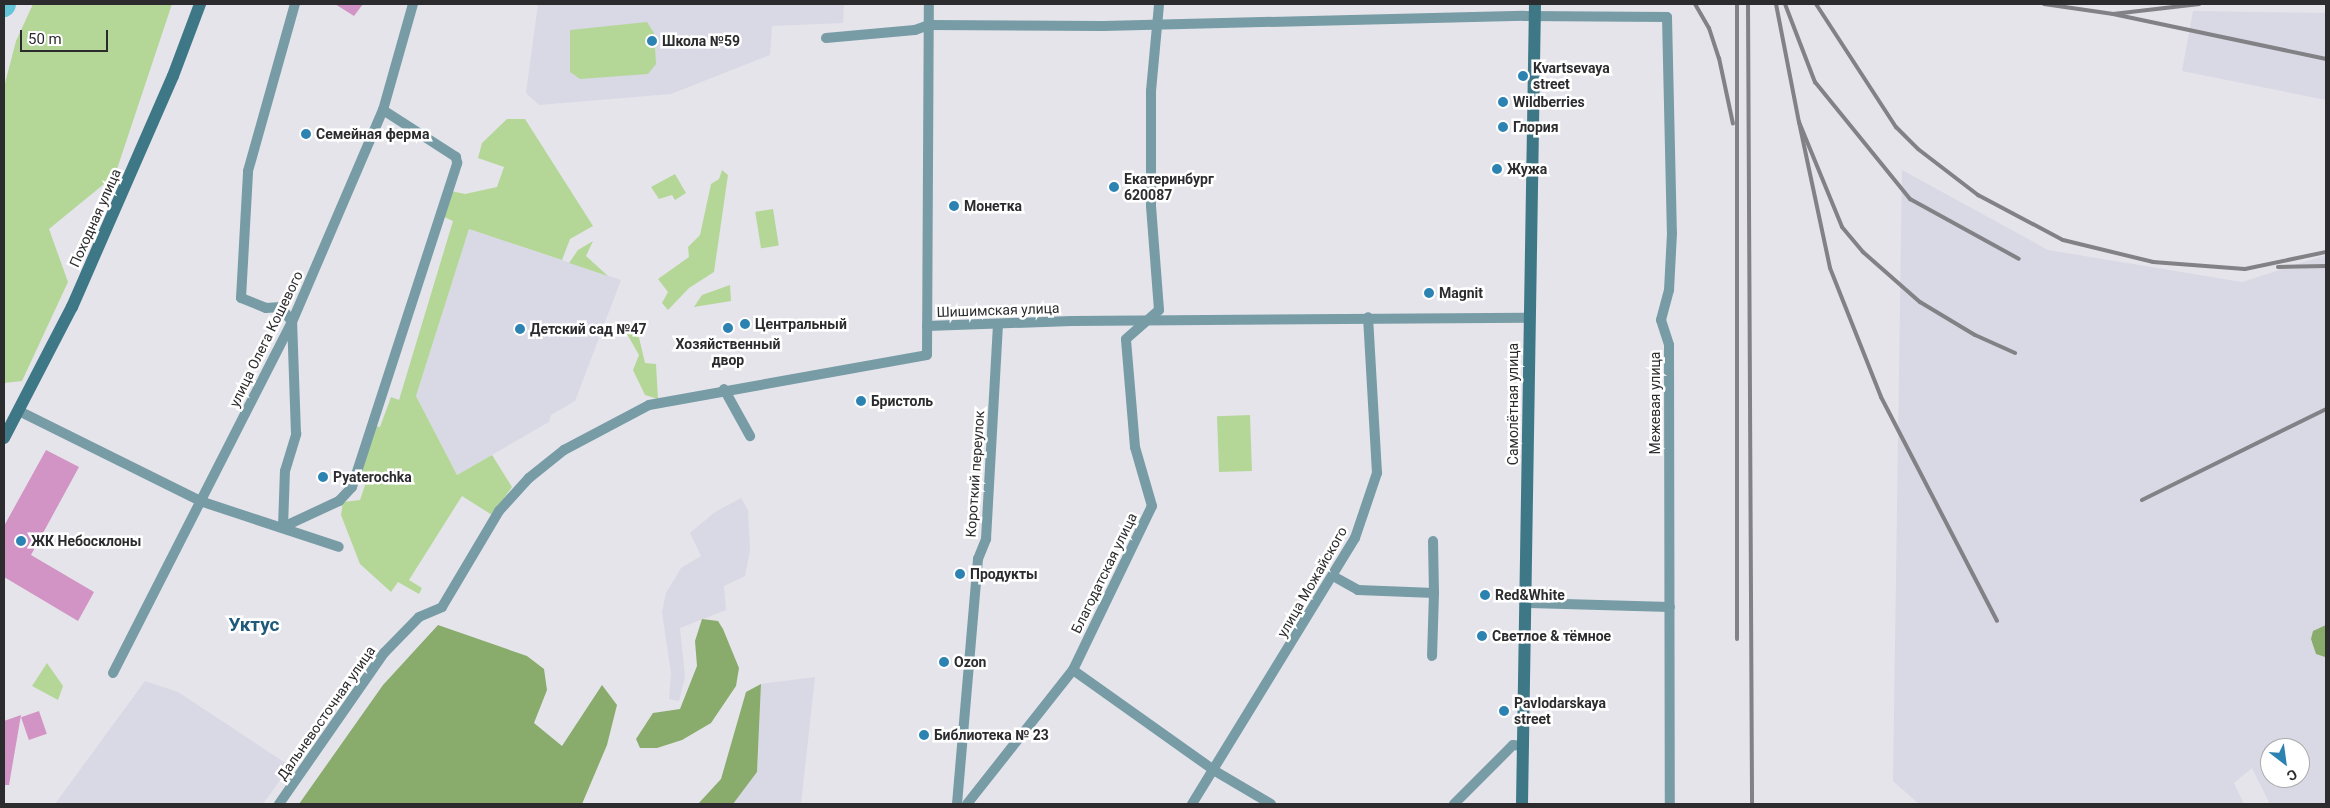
<!DOCTYPE html>
<html>
<head>
<meta charset="utf-8">
<style>
	body { margin:0 }
	#map { position:relative; width:2330px; height:808px; overflow:hidden; background:#e5e4ea; font-family:Roboto,sans-serif }
	div>[style] { position:absolute }
	[style*='--x'] { left:calc(var(--x)*1px); top:calc(var(--y)*1px); width:calc(var(--w)*1px); rotate:calc(var(--a)*1deg) }
	.built>* { inset:0; background:#d9d8e5 }
	.green>* { inset:0; background:#b4d798; transform-origin:0 0 }
	.forest>* { inset:0; background:#89ac6d }
	.river>* { height:21px; margin:-10.5px; padding:0 10.5px; transform-origin:10.5px; border-radius:10.5px; background:#63c5d7 }
	.building>* { inset:0; background:#d194c4; transform-origin:0 0 }
	.street>* { height:10px; margin:-5px; padding:0 5px; transform-origin:5px; border-radius:5px; background:#779ca6 }
	.secondary>* { height:12px; margin:-6px; padding:0 6px; transform-origin:6px; border-radius:6px; background:#3e7887 }
	.rail>* { height:4px; margin:-2px; padding:0 2px; transform-origin:2px; border-radius:2px; background:#828185 }
	.dots>* { width:14px; height:14px; translate:-50% -50%; box-sizing:border-box; border:2px solid #fff; border-radius:50% }
	span { translate:-50% -50%; white-space:nowrap; text-align:center; line-height:1.15; -webkit-text-stroke:5px #fff; paint-order:stroke }
	.poi-label { font-size:14px; color:#2c2c2e; font-weight:700 }
	.left { translate:0 -50%; text-align:left }
	.street-label { font-size:14px; color:#2c2c2e }
	.district-label { font-size:19px; color:#1f5a7a; font-weight:700 }
	.frame { position:absolute; inset:0; border:5px solid #2c2c2e; pointer-events:none }
	.north { position:absolute; left:2260px; top:738px; width:50px; height:50px; box-sizing:border-box; background:#fff; border:1px solid #ababab; border-radius:50%; rotate:150deg; font-size:14px; font-weight:700; line-height:20px; text-align:center; color:#2c2c2e }
	.north::after { content:''; display:block; margin:auto; width:18px; height:22px; background:#2c83b2; clip-path:polygon(50% 0,100% 100%,50% 72%,0 100%) }
	.scale { position:absolute; left:20px; top:30px; width:88px; height:22px; box-sizing:border-box; border:2px solid #2c2c2e; border-top:0; padding-left:6px; font-size:15px; line-height:18px; white-space:nowrap; color:#2c2c2e; -webkit-text-stroke:4px #fff; paint-order:stroke }
</style>
</head>
<body>
<div id="map">
	<div class="built">
		<div style="clip-path:polygon(538px 4px,844px 4px,843px 23px,772px 26px,770px 55px,671px 94px,539px 105px,526px 93px)"></div>
		<div style="clip-path:polygon(2193px 11px,2326px 13px,2326px 100px,2182px 71px)"></div>
		<div style="clip-path:polygon(evenodd,1902px 170px,2048px 250px,2242px 282px,2326px 255px,2326px 804px,2270px 804px,2252px 768px,2234px 783px,2244px 804px,1919px 804px,1893px 781px,1902px 170px,2270px 748px,2300px 748px,2300px 778px,2270px 778px,2270px 748px)"></div>
		<div style="clip-path:polygon(469px 229px,621px 280px,575px 401px,551px 415px,549px 422px,457px 475px,416px 396px)"></div>
		<div style="clip-path:polygon(741px 498px,748px 510px,750px 550px,745px 576px,724px 586px,726px 610px,680px 628px,685px 677px,679px 701px,669px 699px,671px 673px,662px 612px,666px 593px,681px 568px,701px 556px,690px 533px,715px 512px)"></div>
		<div style="clip-path:polygon(815px 677px,801px 804px,733px 804px,757px 772px,761px 684px)"></div>
		<div style="clip-path:polygon(145px 681px,178px 692px,290px 766px,263px 804px,55px 804px)"></div>
	</div>
	<div class="green">
		<div style="clip-path:polygon(33px 4px,172px 4px,115px 175px,49px 229px,68px 282px,22px 381px,4px 383px,4px 87px,16px 41px)"></div>
		<div style="clip-path:polygon(647px 22px,654px 33px,656px 64px,648px 74px,580px 79px,570px 72px,570px 30px)"></div>
		<div style="clip-path:polygon(507px 119px,525px 119px,593px 226px,570px 239px,562px 260px,469px 229px,416px 396px,457px 475px,492px 455px,512px 487px,492px 515px,462px 496px,409px 580px,422px 588px,419px 594px,398px 582px,391px 592px,360px 564px,341px 515px,343px 502px,360px 500px,368px 476px,360px 474px,375px 426px,380px 427px,391px 397px,399px 400px,453px 221px,442px 216px,451px 191px,465px 194px,497px 187px,504px 167px,478px 158px,482px 143px)"></div>
		<div style="clip-path:polygon(722px 170px,728px 175px,714px 272px,689px 288px,668px 310px,662px 303px,668px 292px,658px 279px,689px 257px,688px 247px,700px 235px,711px 184px,719px 179px)"></div>
		<div style="clip-path:polygon(675px 174px,686px 193px,675px 200px,672px 195px,659px 199px,651px 187px)"></div>
		<div style="left:773px;top:209px;width:37px;height:18px;rotate:81deg"></div>
		<div style="clip-path:polygon(593px 241px,586px 256px,608px 276px,569px 263px,578px 250px)"></div>
		<div style="clip-path:polygon(730px 285px,731px 301px,694px 307px,702px 295px)"></div>
		<div style="clip-path:polygon(637px 329px,645px 363px,656px 364px,658px 399px,645px 395px,633px 370px,639px 355px,627px 334px)"></div>
		<div style="left:1250px;top:415px;width:56px;height:33px;rotate:88deg"></div>
		<div style="clip-path:polygon(47px 663px,63px 686px,58px 700px,32px 686px)"></div>
	</div>
	<div class="forest">
		<div style="clip-path:polygon(702px 619px,718px 621px,723px 629px,739px 668px,736px 686px,711px 723px,682px 740px,657px 748px,640px 748px,636px 739px,653px 713px,680px 709px,697px 666px,695px 641px)"></div>
		<div style="clip-path:polygon(438px 625px,527px 656px,544px 669px,547px 690px,534px 723px,562px 746px,602px 685px,617px 705px,607px 745px,582px 804px,299px 804px,383px 685px)"></div>
		<div style="clip-path:polygon(2326px 625px,2326px 656px,2325px 657px,2316px 654px,2311px 639px,2313px 631px)"></div>
		<div style="clip-path:polygon(761px 684px,757px 772px,733px 804px,698px 804px,721px 779px,746px 692px)"></div>
	</div>
	<div class="river">
		<div style="--x:4;--y:6;--w:2;--a:-63"></div>
	</div>
	<div class="building">
		<div style="clip-path:polygon(335px 4px,363px 4px,354px 16px)"></div>
		<div style="clip-path:polygon(46px 450px,79px 467px,31px 555px,94px 592px,78px 621px,4px 577px,4px 526px)"></div>
		<div style="left:39px;top:711px;width:24px;height:19px;rotate:71deg"></div>
		<div style="clip-path:polygon(21px 715px,9px 785px,4px 785px,4px 721px)"></div>
	</div>
	<div class="street">
		<div style="--x:826;--y:38;--w:89;--a:-5.1"></div>
		<div style="--x:915;--y:30;--w:15;--a:-20"></div>
		<div style="--x:929;--y:25;--w:174;--a:0.3"></div>
		<div style="--x:1103;--y:26;--w:421;--a:-1.4"></div>
		<div style="--x:1524;--y:16;--w:143;--a:0.4"></div>
		<div style="--x:1667;--y:17;--w:216;--a:88.7"></div>
		<div style="--x:1672;--y:233;--w:57;--a:93"></div>
		<div style="--x:1669;--y:290;--w:31;--a:105"></div>
		<div style="--x:1661;--y:320;--w:26;--a:72"></div>
		<div style="--x:1669;--y:345;--w:459;--a:89.9"></div>
		<div style="--x:927;--y:326;--w:145;--a:-2"></div>
		<div style="--x:1072;--y:321;--w:456;--a:-0.4"></div>
		<div style="--x:724;--y:389;--w:54;--a:61"></div>
		<div style="--x:19;--y:411;--w:202;--a:26.4"></div>
		<div style="--x:200;--y:501;--w:146;--a:18.3"></div>
		<div style="--x:283;--y:527;--w:56;--a:-88"></div>
		<div style="--x:285;--y:471;--w:39;--a:-73"></div>
		<div style="--x:296;--y:434;--w:112;--a:-92"></div>
		<div style="--x:292;--y:322;--w:19;--a:-126"></div>
		<div style="--x:281;--y:307;--w:15;--a:176"></div>
		<div style="--x:266;--y:308;--w:27;--a:-158"></div>
		<div style="--x:241;--y:298;--w:127;--a:-86.8"></div>
		<div style="--x:248;--y:171;--w:173;--a:-74.3"></div>
		<div style="--x:283;--y:527;--w:62;--a:-24.9"></div>
		<div style="--x:339;--y:501;--w:19;--a:-47"></div>
		<div style="--x:352;--y:487;--w:341;--a:-72"></div>
		<div style="--x:457;--y:163;--w:6;--a:-99"></div>
		<div style="--x:456;--y:157;--w:87;--a:-147.2"></div>
		<div style="--x:1433;--y:541;--w:52;--a:88.9"></div>
		<div style="--x:1333;--y:576;--w:29;--a:29"></div>
		<div style="--x:1358;--y:590;--w:76;--a:2.3"></div>
		<div style="--x:1434;--y:593;--w:63;--a:91.8"></div>
		<div style="--x:1529;--y:603;--w:141;--a:1.6"></div>
		<div style="--x:1073;--y:670;--w:174;--a:35.4"></div>
		<div style="--x:1215;--y:771;--w:65;--a:30.5"></div>
		<div style="--x:113;--y:673;--w:394;--a:-63"></div>
		<div style="--x:292;--y:322;--w:231;--a:-66.8"></div>
		<div style="--x:383;--y:110;--w:110;--a:-74.2"></div>
		<div style="--x:279;--y:804;--w:184;--a:-55.2"></div>
		<div style="--x:384;--y:653;--w:50;--a:-45.8"></div>
		<div style="--x:419;--y:617;--w:25;--a:-23"></div>
		<div style="--x:442;--y:607;--w:112;--a:-59.3"></div>
		<div style="--x:499;--y:511;--w:45;--a:-47.7"></div>
		<div style="--x:529;--y:478;--w:45;--a:-38.7"></div>
		<div style="--x:564;--y:450;--w:96;--a:-27.9"></div>
		<div style="--x:649;--y:405;--w:282;--a:-10.2"></div>
		<div style="--x:927;--y:355;--w:351;--a:-89.7"></div>
		<div style="--x:957;--y:804;--w:246;--a:-85.1"></div>
		<div style="--x:978;--y:559;--w:22;--a:-68"></div>
		<div style="--x:986;--y:539;--w:215;--a:-86.8"></div>
		<div style="--x:967;--y:804;--w:171;--a:-51.7"></div>
		<div style="--x:1073;--y:670;--w:182;--a:-64.3"></div>
		<div style="--x:1152;--y:506;--w:61;--a:-106.1"></div>
		<div style="--x:1135;--y:447;--w:108;--a:-94.8"></div>
		<div style="--x:1126;--y:339;--w:44;--a:-41.3"></div>
		<div style="--x:1159;--y:310;--w:104;--a:-94.4"></div>
		<div style="--x:1151;--y:206;--w:115;--a:-90"></div>
		<div style="--x:1151;--y:91;--w:87;--a:-84.7"></div>
		<div style="--x:1192;--y:804;--w:312;--a:-58.5"></div>
		<div style="--x:1355;--y:538;--w:69;--a:-71.3"></div>
		<div style="--x:1377;--y:473;--w:156;--a:-93.3"></div>
		<div style="--x:1454;--y:804;--w:83;--a:-45"></div>
		<div style="--x:1513;--y:745;--w:11;--a:5"></div>
	</div>
	<div class="secondary">
		<div style="--x:4;--y:438;--w:148;--a:-62.6"></div>
		<div style="--x:72;--y:307;--w:252;--a:-66.4"></div>
		<div style="--x:173;--y:76;--w:77;--a:-69.4"></div>
		<div style="--x:1522;--y:804;--w:800;--a:-89.07"></div>
	</div>
	<div class="rail">
		<div style="--x:1695;--y:4;--w:28;--a:60"></div>
		<div style="--x:1709;--y:28;--w:32;--a:72"></div>
		<div style="--x:1719;--y:58;--w:67;--a:78"></div>
		<div style="--x:1748;--y:4;--w:800;--a:89.71"></div>
		<div style="--x:1776;--y:4;--w:120;--a:79"></div>
		<div style="--x:1799;--y:122;--w:113;--a:67.7"></div>
		<div style="--x:1842;--y:227;--w:33;--a:50"></div>
		<div style="--x:1863;--y:252;--w:76;--a:41.3"></div>
		<div style="--x:1920;--y:302;--w:64;--a:31"></div>
		<div style="--x:1975;--y:335;--w:44;--a:24.2"></div>
		<div style="--x:1785;--y:4;--w:84;--a:69"></div>
		<div style="--x:1815;--y:82;--w:151;--a:50.9"></div>
		<div style="--x:1910;--y:199;--w:124;--a:28.8"></div>
		<div style="--x:1816;--y:4;--w:147;--a:57"></div>
		<div style="--x:1896;--y:127;--w:31;--a:45"></div>
		<div style="--x:1918;--y:149;--w:76;--a:37.5"></div>
		<div style="--x:1978;--y:195;--w:96;--a:27.9"></div>
		<div style="--x:2063;--y:240;--w:93;--a:13.7"></div>
		<div style="--x:2153;--y:262;--w:92;--a:4.4"></div>
		<div style="--x:2245;--y:269;--w:83;--a:-11.9"></div>
		<div style="--x:2044;--y:4;--w:70;--a:8.2"></div>
		<div style="--x:2113;--y:14;--w:87;--a:-6.6"></div>
		<div style="--x:2113;--y:14;--w:218;--a:11.9"></div>
		<div style="--x:1799;--y:122;--w:149;--a:78"></div>
		<div style="--x:1830;--y:268;--w:139;--a:68.4"></div>
		<div style="--x:1881;--y:397;--w:252;--a:62.6"></div>
		<div style="--x:2278;--y:267;--w:48;--a:-1.2"></div>
		<div style="--x:2142;--y:500;--w:205;--a:-26.3"></div>
		<div style="--x:1737;--y:639;--w:635;--a:-90"></div>
	</div>
	<div class="dots">
		<div style="left:652px;top:41px;background:#2c83b2"></div>
		<div style="left:1523px;top:76px;background:#2c83b2"></div>
		<div style="left:1503px;top:102px;background:#2c83b2"></div>
		<div style="left:1503px;top:127px;background:#2c83b2"></div>
		<div style="left:306px;top:134px;background:#2c83b2"></div>
		<div style="left:1497px;top:169px;background:#2c83b2"></div>
		<div style="left:1114px;top:187px;background:#2c83b2"></div>
		<div style="left:954px;top:206px;background:#2c83b2"></div>
		<div style="left:1429px;top:293px;background:#2c83b2"></div>
		<div style="left:745px;top:324px;background:#2c83b2"></div>
		<div style="left:728px;top:328px;background:#2c83b2"></div>
		<div style="left:520px;top:329px;background:#2c83b2"></div>
		<div style="left:861px;top:401px;background:#2c83b2"></div>
		<div style="left:323px;top:477px;background:#2c83b2"></div>
		<div style="left:21px;top:541px;background:#2c83b2"></div>
		<div style="left:960px;top:574px;background:#2c83b2"></div>
		<div style="left:1485px;top:595px;background:#2c83b2"></div>
		<div style="left:1482px;top:636px;background:#2c83b2"></div>
		<div style="left:944px;top:662px;background:#2c83b2"></div>
		<div style="left:1504px;top:711px;background:#2c83b2"></div>
		<div style="left:924px;top:735px;background:#2c83b2"></div>
	</div>
	<div class="poi-label">
		<span class="left" style="left:662px;top:41px">Школа №59</span>
		<span class="left" style="left:1533px;top:76px">Kvartsevaya<br>street</span>
		<span class="left" style="left:1513px;top:102px">Wildberries</span>
		<span class="left" style="left:1513px;top:127px">Глория</span>
		<span class="left" style="left:316px;top:134px">Семейная ферма</span>
		<span class="left" style="left:1507px;top:169px">Жужа</span>
		<span class="left" style="left:1124px;top:187px">Екатеринбург<br>620087</span>
		<span class="left" style="left:964px;top:206px">Монетка</span>
		<span class="left" style="left:1439px;top:293px">Magnit</span>
		<span class="left" style="left:755px;top:324px">Центральный</span>
		<span class="left" style="left:530px;top:329px">Детский сад №47</span>
		<span style="left:728px;top:352px">Хозяйственный<br>двор</span>
		<span class="left" style="left:871px;top:401px">Бристоль</span>
		<span class="left" style="left:333px;top:477px">Pyaterochka</span>
		<span class="left" style="left:31px;top:541px">ЖК Небосклоны</span>
		<span class="left" style="left:970px;top:574px">Продукты</span>
		<span class="left" style="left:1495px;top:595px">Red&amp;White</span>
		<span class="left" style="left:1492px;top:636px">Светлое &amp; тёмное</span>
		<span class="left" style="left:954px;top:662px">Ozon</span>
		<span class="left" style="left:1514px;top:711px">Pavlodarskaya<br>street</span>
		<span class="left" style="left:934px;top:735px">Библиотека № 23</span>
	</div>
	<div class="street-label">
		<span style="left:95px;top:218px;rotate:-66deg">Походная улица</span>
		<span style="left:998px;top:310px;rotate:-2deg">Шишимская улица</span>
		<span style="left:266px;top:339px;rotate:-64deg">улица Олега Кошевого</span>
		<span style="left:1655px;top:403px;rotate:-90deg">Межевая улица</span>
		<span style="left:1513px;top:404px;rotate:-90deg">Самолётная улица</span>
		<span style="left:975px;top:474px;rotate:-86deg">Короткий переулок</span>
		<span style="left:1104px;top:573px;rotate:-64deg">Благодатская улица</span>
		<span style="left:1312px;top:582px;rotate:-60deg">улица Можайского</span>
		<span style="left:326px;top:713px;rotate:-55deg">Дальневосточная улица</span>
	</div>
	<div class="district-label">
		<span style="left:254px;top:625px">Уктус</span>
	</div>
	<div class="frame"></div>
	<div class="north">С</div>
	<div class="scale">50 m</div>
</div>
</body>
</html>
